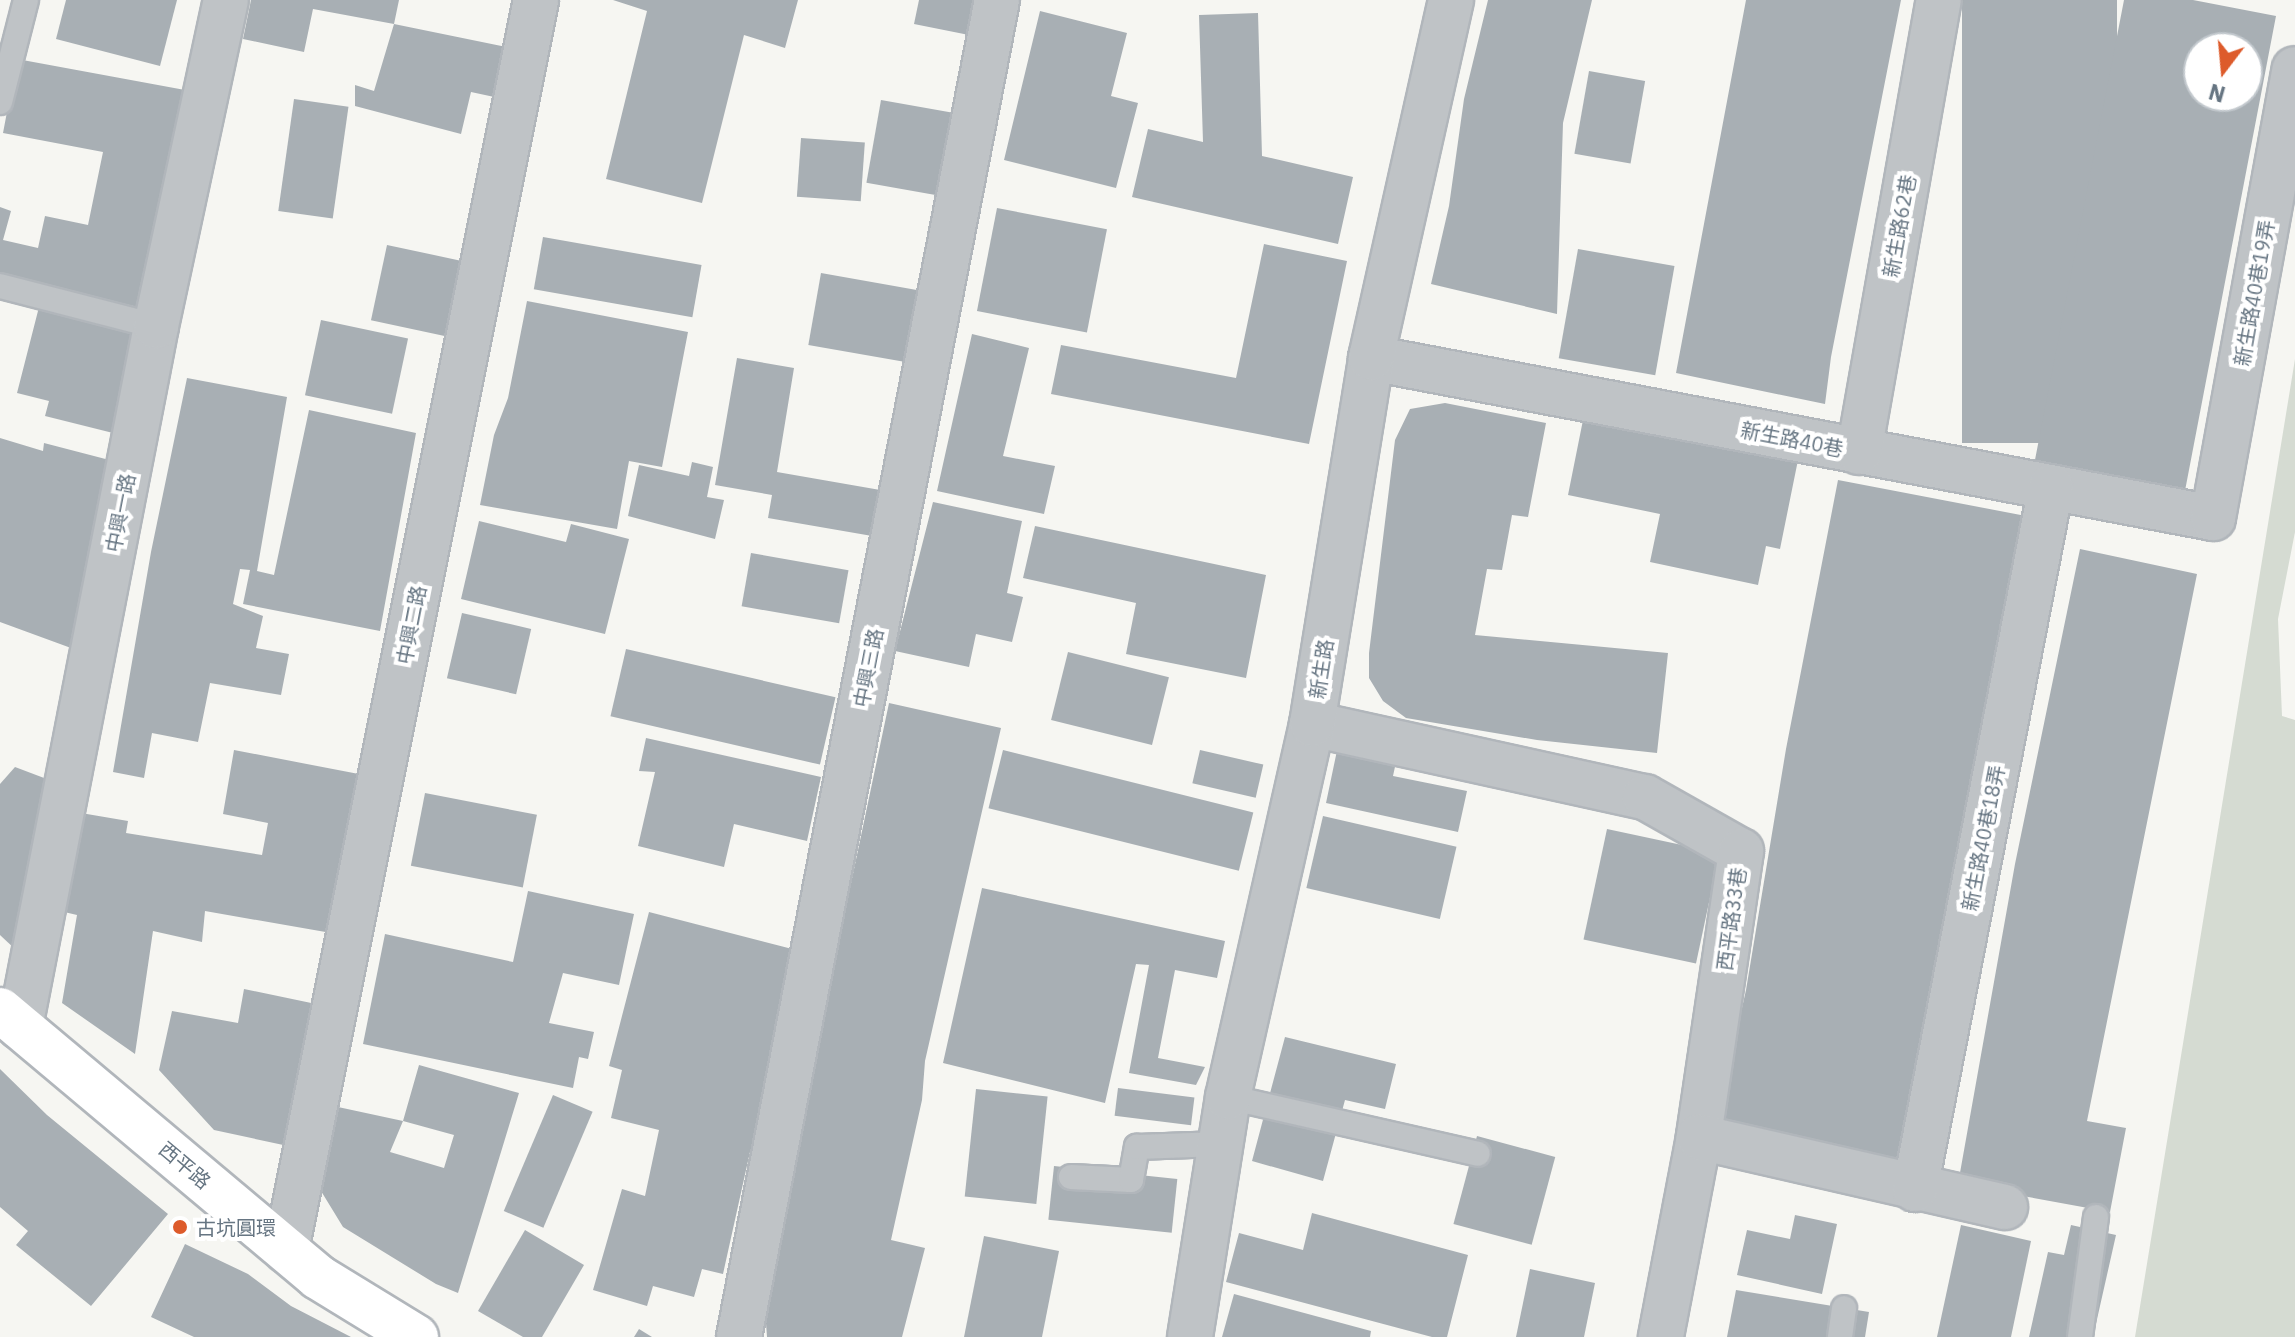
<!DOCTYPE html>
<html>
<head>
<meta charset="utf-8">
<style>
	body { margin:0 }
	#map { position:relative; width:2295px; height:1337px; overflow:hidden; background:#f6f6f2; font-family:"IBM Plex Sans","Noto Sans TC",sans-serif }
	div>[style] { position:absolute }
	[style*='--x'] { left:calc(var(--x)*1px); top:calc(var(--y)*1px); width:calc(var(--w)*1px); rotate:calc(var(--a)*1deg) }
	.green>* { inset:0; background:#d5dbd2 }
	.building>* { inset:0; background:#a8afb4; transform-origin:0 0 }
	.roads { filter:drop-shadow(2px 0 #b1b6bb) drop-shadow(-2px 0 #b1b6bb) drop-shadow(0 2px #b1b6bb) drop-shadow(0 -2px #b1b6bb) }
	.lane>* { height:24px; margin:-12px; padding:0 12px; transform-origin:12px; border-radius:12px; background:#bfc3c6 }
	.street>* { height:44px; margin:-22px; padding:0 22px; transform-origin:22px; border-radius:22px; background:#bfc3c6 }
	.secondary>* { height:44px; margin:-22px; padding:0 22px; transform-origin:22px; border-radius:22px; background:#fff }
	.dots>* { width:22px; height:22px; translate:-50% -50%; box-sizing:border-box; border:4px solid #fff; border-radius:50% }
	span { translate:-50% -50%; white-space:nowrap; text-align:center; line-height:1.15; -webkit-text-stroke:8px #fff; paint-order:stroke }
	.street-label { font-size:20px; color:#667582 }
	.poi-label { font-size:20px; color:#667582 }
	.left { translate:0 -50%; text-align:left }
	.north { position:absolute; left:2183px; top:32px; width:80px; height:80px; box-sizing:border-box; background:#fff; border:2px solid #c2c8cd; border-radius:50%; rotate:196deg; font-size:22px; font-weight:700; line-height:32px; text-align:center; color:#667582 }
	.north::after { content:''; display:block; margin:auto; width:28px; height:36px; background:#dd5b2b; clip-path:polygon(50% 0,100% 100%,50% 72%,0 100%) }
</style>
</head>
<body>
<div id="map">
	<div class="green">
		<div style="clip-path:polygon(2295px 359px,2295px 532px,2278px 619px,2282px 716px,2295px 720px,2295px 1337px,2135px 1337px)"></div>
	</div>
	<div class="building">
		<div style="clip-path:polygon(66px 0,177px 0,160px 66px,56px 39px)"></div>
		<div style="clip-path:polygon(251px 0,399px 0,394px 24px,313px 9px,304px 52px,243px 39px)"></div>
		<div style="clip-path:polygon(613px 0,798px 0,785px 48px,744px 35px,702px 203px,606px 179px,647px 11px)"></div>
		<div style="clip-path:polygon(919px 0,986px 0,979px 37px,914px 24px)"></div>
		<div style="clip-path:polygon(1488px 0,1592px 0,1563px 123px,1557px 314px,1431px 284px,1449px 206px,1464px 99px)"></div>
		<div style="clip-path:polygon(1746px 0,1901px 0,1831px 357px,1825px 404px,1676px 373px)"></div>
		<div style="left:1962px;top:0;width:155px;height:443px"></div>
		<div style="clip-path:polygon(evenodd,2124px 0,2193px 0,2276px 16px,2184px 496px,2034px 465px,2124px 0,2199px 48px,2247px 48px,2247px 96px,2199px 96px,2199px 48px)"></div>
		<div style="clip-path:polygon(1040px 11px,1127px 33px,1111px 96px,1138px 103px,1116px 188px,1004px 160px)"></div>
		<div style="clip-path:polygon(1258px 13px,1262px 156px,1353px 177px,1338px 244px,1132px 197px,1148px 129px,1203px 142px,1199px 15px)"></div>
		<div style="clip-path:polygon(394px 24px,511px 48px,499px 98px,471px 92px,461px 134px,355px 106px,355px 85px,374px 91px)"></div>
		<div style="clip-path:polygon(17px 59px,185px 90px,142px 308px,0 275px,0 207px,11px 211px,3px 240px,38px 248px,45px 216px,88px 225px,103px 152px,3px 133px)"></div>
		<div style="left:1589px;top:71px;width:57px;height:84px;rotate:10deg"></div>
		<div style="left:294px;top:99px;width:55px;height:113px;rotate:8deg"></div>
		<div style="left:881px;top:100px;width:73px;height:84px;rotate:10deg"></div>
		<div style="left:801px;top:138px;width:64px;height:59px;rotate:4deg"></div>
		<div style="left:997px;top:208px;width:112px;height:105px;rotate:11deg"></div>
		<div style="left:543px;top:237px;width:161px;height:53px;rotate:10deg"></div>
		<div style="clip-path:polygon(1264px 244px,1347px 261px,1309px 444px,1051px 394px,1061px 345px,1236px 378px)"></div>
		<div style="left:387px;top:245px;width:86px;height:77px;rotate:12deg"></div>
		<div style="left:1578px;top:249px;width:98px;height:111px;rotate:10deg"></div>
		<div style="left:821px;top:273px;width:103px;height:73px;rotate:10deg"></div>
		<div style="clip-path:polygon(527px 301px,688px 332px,662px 467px,629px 461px,617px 529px,480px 505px,494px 435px,508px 398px)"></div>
		<div style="clip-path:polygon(39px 307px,147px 334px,121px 435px,45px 416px,49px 401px,17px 393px)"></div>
		<div style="left:321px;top:320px;width:89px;height:77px;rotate:12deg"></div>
		<div style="clip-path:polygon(972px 334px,1029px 348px,1003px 456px,1055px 466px,1044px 514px,937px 491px)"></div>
		<div style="clip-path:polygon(737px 358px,794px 368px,777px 472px,886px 491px,878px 537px,768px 518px,772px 495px,715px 485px)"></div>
		<div style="clip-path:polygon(187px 378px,287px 397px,257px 571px,274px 575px,309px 410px,416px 433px,380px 631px,243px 604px,250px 570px,240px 569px,233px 604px,263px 616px,256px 648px,289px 654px,281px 695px,210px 683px,198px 742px,152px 733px,144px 778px,113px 772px,151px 552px)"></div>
		<div style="clip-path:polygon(1445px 403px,1546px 423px,1528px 517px,1512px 515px,1502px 570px,1487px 569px,1475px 635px,1668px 653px,1657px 753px,1537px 740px,1406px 718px,1383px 701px,1369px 678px,1369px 653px,1395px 440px,1410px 409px)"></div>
		<div style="clip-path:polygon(1584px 415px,1798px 460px,1780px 549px,1766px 546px,1758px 585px,1650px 562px,1660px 514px,1568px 495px)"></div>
		<div style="clip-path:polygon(0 438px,43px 451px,44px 443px,117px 462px,71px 648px,0 622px)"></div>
		<div style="clip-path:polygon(692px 462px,713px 467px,707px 497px,724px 500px,715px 539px,628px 516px,639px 465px,689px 476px)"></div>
		<div style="clip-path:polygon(1838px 480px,2026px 516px,1901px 1173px,1715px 1129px,1746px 990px,1786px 749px)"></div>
		<div style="clip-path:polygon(933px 502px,1022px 521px,1007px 593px,1023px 597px,1012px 642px,976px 634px,969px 667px,895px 651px)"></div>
		<div style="clip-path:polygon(479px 521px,566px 542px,571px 524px,629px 539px,605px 634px,461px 599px)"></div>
		<div style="clip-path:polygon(1035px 526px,1266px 575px,1246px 678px,1126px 654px,1136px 603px,1023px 578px)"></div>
		<div style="clip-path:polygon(2080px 549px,2197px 574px,2087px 1121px,2126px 1128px,2110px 1212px,1958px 1184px,2015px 864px)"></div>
		<div style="left:751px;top:553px;width:99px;height:54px;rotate:10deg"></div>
		<div style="left:462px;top:613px;width:71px;height:67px;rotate:13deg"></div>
		<div style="left:626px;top:649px;width:215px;height:69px;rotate:13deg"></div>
		<div style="left:1068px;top:652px;width:104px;height:70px;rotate:14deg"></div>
		<div style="clip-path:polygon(889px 703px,1001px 728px,925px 1061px,922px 1100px,891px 1240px,925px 1248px,902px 1337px,767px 1337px,764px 1296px)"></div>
		<div style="clip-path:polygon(646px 738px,821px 777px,807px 841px,734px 824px,724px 867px,638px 846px,655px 772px,639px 771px)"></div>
		<div style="clip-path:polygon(1339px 741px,1398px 753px,1393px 776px,1467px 791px,1458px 832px,1326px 803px)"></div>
		<div style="clip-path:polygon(234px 750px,364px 775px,337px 934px,205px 911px,202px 942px,153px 931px,135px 1054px,62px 1003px,77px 915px,60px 911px,81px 813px,128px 821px,126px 833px,262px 855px,268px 823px,223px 814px)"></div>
		<div style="left:1003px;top:750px;width:258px;height:60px;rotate:14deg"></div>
		<div style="left:1200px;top:750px;width:65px;height:34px;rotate:13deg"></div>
		<div style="clip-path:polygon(15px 767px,52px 781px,16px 950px,0 935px,0 784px)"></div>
		<div style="left:425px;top:793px;width:114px;height:74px;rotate:11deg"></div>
		<div style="left:1323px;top:816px;width:137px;height:74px;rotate:13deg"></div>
		<div style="left:1607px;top:829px;width:115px;height:113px;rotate:12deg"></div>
		<div style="clip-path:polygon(982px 888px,1225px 941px,1217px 978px,1175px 970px,1158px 1058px,1205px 1067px,1196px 1085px,1129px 1073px,1149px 965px,1136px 964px,1105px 1103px,943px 1063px)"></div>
		<div style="clip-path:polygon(528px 891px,634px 914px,619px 985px,563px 973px,549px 1023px,594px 1032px,588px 1059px,579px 1057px,573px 1088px,363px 1044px,385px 934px,513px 962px)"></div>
		<div style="clip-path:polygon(649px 912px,800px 951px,762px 1154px,750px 1152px,723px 1274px,702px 1269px,694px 1297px,653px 1286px,647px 1306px,593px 1290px,622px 1189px,645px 1196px,659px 1130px,611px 1118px,622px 1070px,609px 1066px)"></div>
		<div style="clip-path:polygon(244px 989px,316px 1004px,288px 1146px,214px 1130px,159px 1070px,172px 1011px,238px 1023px)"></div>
		<div style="clip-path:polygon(1285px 1037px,1396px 1064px,1385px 1109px,1345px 1100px,1323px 1181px,1252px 1161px)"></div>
		<div style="clip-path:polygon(419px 1065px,519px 1093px,458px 1293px,436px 1284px,343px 1227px,321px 1191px,338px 1107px,403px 1121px,390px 1152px,444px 1168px,454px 1135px,403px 1121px)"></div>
		<div style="clip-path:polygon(0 1069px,47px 1115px,168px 1214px,91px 1306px,16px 1245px,28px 1231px,0 1207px)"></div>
		<div style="left:1118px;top:1088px;width:77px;height:28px;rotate:7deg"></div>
		<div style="left:976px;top:1089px;width:72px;height:108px;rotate:6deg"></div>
		<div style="left:553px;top:1095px;width:43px;height:126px;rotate:23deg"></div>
		<div style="left:1477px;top:1136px;width:81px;height:91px;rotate:15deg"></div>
		<div style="left:1054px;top:1166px;width:124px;height:54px;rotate:6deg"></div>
		<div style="clip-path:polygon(1312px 1213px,1468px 1255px,1447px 1337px,1432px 1337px,1226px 1282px,1239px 1233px,1303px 1250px)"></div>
		<div style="clip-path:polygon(1795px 1215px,1837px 1224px,1822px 1294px,1737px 1275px,1747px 1230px,1790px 1239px)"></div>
		<div style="clip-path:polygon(1961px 1225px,2031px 1241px,2011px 1337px,1937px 1337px)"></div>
		<div style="clip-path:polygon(2071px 1225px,2116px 1235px,2093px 1337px,2029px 1337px,2048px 1252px,2064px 1255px)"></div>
		<div style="clip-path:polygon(525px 1230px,584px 1265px,542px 1337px,523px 1337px,478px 1311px)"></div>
		<div style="clip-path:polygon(984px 1236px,1059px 1251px,1042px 1337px,964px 1337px)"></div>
		<div style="clip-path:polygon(185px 1244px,248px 1274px,291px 1306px,351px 1337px,194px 1337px,151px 1317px)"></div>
		<div style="clip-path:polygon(1530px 1269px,1595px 1283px,1584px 1337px,1516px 1337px)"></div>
		<div style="clip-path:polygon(1736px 1290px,1869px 1312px,1865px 1337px,1727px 1337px)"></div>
		<div style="clip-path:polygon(1234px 1294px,1371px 1331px,1370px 1337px,1222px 1337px)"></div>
		<div style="clip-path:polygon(639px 1329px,652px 1337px,634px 1337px)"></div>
	</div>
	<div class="roads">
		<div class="lane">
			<div style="--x:0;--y:102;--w:105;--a:-75.7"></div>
			<div style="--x:0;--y:286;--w:161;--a:14.4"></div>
			<div style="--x:1228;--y:1097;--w:256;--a:12.8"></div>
			<div style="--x:1071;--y:1177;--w:60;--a:2.9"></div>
			<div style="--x:1131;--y:1180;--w:34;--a:-80"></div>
			<div style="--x:1137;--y:1147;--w:83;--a:-2.1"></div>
			<div style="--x:1840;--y:1337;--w:29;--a:-82"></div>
			<div style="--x:2080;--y:1337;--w:121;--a:-82.4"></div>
		</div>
		<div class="street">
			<div style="--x:1371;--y:358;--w:857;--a:10.76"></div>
			<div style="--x:2213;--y:518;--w:456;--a:-79.7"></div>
			<div style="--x:1859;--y:452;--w:459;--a:-80"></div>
			<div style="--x:1312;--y:724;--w:341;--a:12.4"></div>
			<div style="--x:1645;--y:797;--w:110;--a:29.4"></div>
			<div style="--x:1741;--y:851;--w:289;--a:98.4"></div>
			<div style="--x:1699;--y:1137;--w:204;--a:100.8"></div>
			<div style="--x:20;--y:1027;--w:714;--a:-79.02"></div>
			<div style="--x:156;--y:326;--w:333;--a:-77.9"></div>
			<div style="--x:1699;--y:1137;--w:314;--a:12.9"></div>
			<div style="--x:1915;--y:1189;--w:715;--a:-79.04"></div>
			<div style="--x:286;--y:1250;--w:1275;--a:-78.69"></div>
			<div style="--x:739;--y:1337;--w:1362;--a:-79.08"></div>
			<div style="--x:1190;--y:1337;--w:243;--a:-81"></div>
			<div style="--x:1228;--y:1097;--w:382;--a:-77.3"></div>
			<div style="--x:1312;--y:724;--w:371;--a:-80.8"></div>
			<div style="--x:1371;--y:358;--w:367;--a:-77.4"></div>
		</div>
		<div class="secondary">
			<div style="--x:0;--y:1010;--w:415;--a:40"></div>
			<div style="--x:318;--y:1277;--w:115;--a:31.5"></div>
		</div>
	</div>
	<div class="dots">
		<div style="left:180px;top:1227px;background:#dd5b2b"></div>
	</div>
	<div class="street-label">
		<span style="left:1899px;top:226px;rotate:-80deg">新生路62巷</span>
		<span style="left:2254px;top:293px;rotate:-80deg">新生路40巷19弄</span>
		<span style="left:1792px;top:439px;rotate:11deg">新生路40巷</span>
		<span style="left:120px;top:513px;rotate:-79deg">中興一路</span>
		<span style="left:411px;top:625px;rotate:-79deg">中興二路</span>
		<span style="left:868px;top:668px;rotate:-79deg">中興三路</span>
		<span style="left:1321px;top:669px;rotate:-81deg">新生路</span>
		<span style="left:1983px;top:838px;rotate:-79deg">新生路40巷18弄</span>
		<span style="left:1731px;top:919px;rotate:-82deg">西平路33巷</span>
		<span style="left:185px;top:1165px;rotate:40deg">西平路</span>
	</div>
	<div class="poi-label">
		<span class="left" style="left:196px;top:1227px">古坑圓環</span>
	</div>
	<div class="north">N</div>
</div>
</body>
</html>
